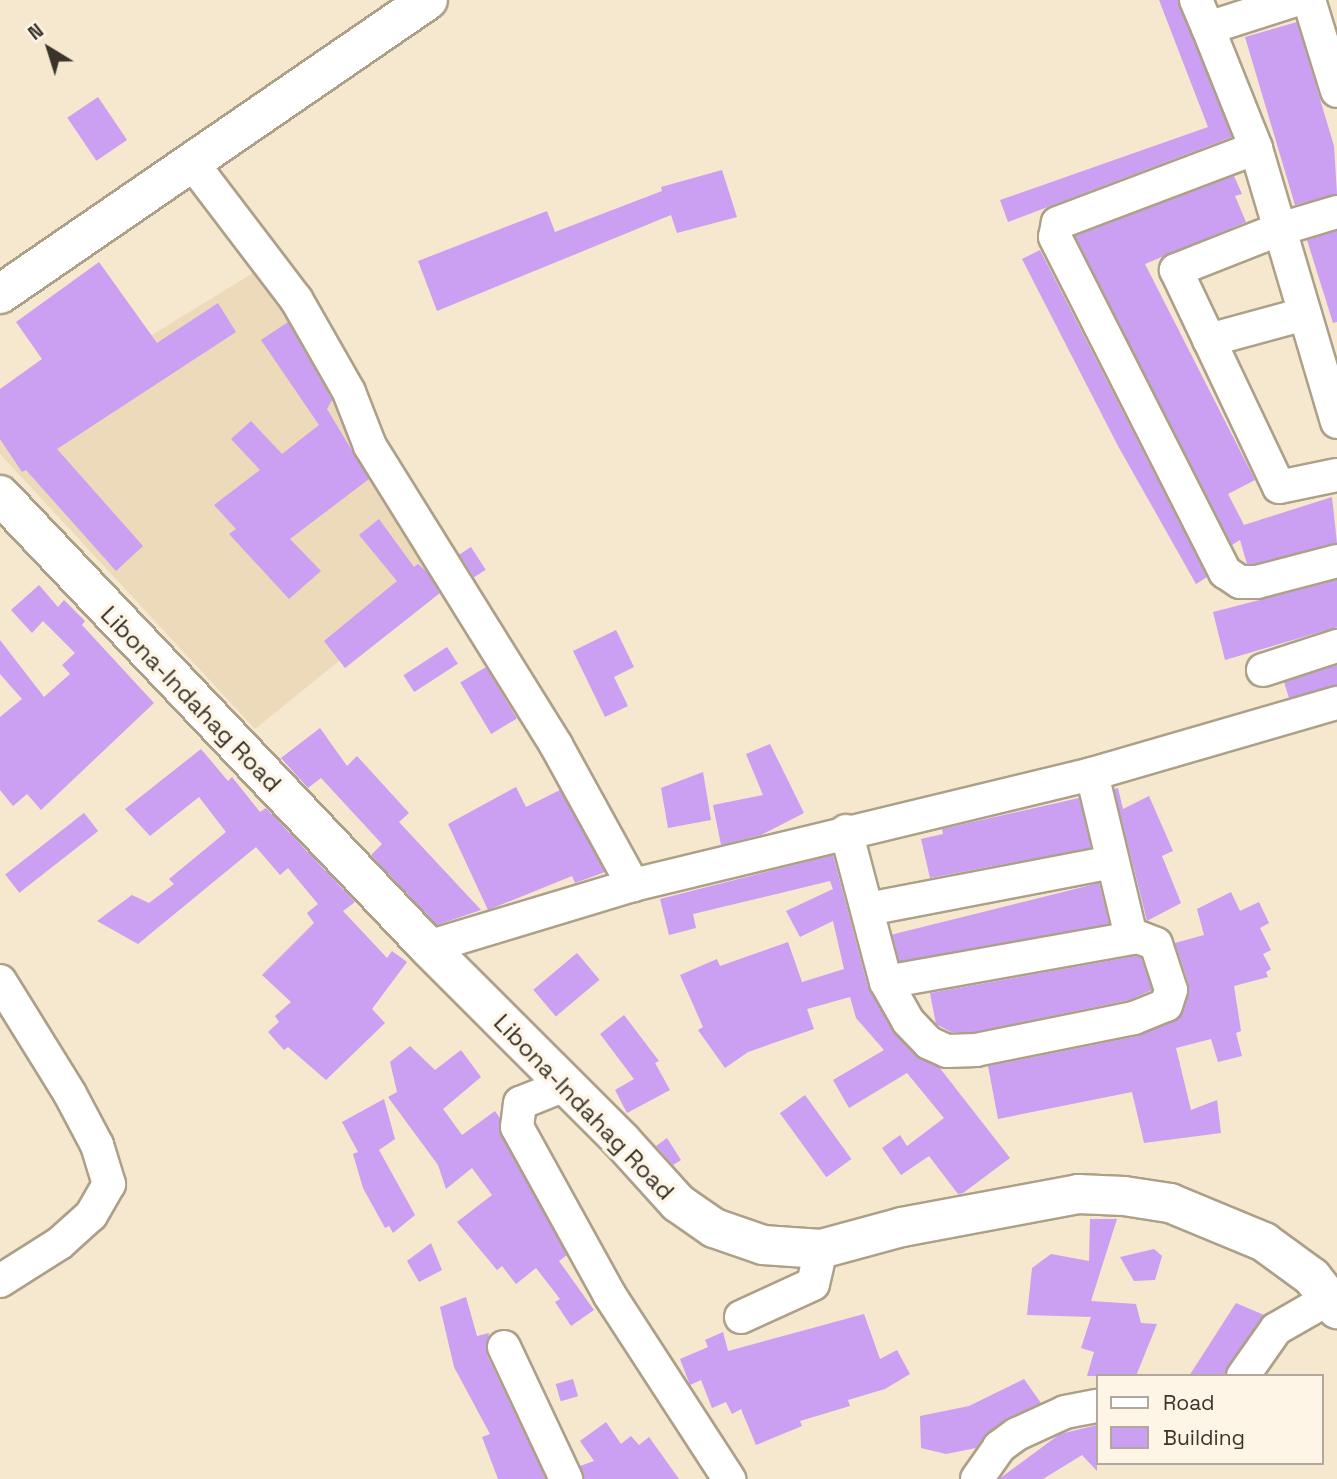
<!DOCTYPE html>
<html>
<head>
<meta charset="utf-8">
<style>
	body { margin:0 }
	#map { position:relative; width:1337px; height:1479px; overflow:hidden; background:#f6e7cf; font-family:"Space Grotesk",sans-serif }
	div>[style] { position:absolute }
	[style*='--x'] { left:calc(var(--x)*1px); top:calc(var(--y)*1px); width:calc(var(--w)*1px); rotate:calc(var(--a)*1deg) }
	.built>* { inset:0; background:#ecdabb }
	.building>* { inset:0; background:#cb9ff1; transform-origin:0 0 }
	.roads { filter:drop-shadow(2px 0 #ada089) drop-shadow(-2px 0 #ada089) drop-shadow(0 2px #ada089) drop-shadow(0 -2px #ada089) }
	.minor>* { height:32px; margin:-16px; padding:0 16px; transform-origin:16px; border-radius:16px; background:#fff }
	.major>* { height:38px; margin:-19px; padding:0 19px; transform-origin:19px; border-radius:19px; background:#fff }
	span { translate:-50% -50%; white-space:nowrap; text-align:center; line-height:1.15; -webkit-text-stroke:7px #fef5e7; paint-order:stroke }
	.street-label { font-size:24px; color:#3a342b }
	.legend { position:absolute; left:1096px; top:1374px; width:228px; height:91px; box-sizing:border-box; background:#fef5e7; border:2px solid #b0a89c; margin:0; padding:9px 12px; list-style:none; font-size:21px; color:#3a342b }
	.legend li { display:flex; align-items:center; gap:14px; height:35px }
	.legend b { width:35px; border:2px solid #b0a89c }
	.north { position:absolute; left:14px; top:14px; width:70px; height:70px; -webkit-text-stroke:5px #fef5e7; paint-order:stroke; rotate:322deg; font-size:19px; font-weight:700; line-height:28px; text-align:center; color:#3a342b }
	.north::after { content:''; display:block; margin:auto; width:24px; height:32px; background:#3a342b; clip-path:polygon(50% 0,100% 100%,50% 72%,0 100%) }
</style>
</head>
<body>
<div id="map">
	<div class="built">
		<div style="clip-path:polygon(268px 264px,461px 562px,255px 729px,0 454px,0 428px)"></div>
	</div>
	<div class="building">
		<div style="clip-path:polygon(1159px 0,1178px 0,1232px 137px,1008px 222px,1000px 200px,1208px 127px)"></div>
		<div style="clip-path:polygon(1297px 22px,1334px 146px,1337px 194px,1295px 205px,1245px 37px)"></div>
		<div style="left:98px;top:97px;width:52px;height:37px;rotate:56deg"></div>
		<div style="clip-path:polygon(722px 170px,737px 217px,677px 233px,671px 215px,437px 311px,418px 261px,547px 211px,555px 232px,662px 191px,661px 187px)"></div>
		<div style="clip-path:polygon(1234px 176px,1242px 194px,1235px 196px,1246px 222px,1145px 264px,1255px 480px,1228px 494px,1244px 525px,1332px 497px,1337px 543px,1255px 564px,1247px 564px,1240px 540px,1232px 545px,1075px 236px)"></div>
		<div style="clip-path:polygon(1337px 231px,1337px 322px,1333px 323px,1307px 240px)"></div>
		<div style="clip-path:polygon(1040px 250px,1207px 577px,1196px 584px,1118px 446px,1022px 259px)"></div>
		<div style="clip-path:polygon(99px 262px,157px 343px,218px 303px,236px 332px,57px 449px,143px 546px,116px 571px,26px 470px,22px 472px,0 439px,0 389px,42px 359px,16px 322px)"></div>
		<div style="clip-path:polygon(288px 322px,332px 400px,327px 409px,369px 479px,290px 539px,321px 571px,289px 599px,229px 534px,236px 529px,214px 505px,260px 470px,231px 439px,251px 421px,282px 454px,319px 425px,261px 340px)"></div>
		<div style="clip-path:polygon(379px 519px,414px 567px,418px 564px,426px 571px,440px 593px,345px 668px,324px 641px,397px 581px,359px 535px)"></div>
		<div style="left:471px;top:547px;width:27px;height:14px;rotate:57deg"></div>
		<div style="clip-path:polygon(1337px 580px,1337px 627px,1225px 660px,1213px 612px)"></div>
		<div style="clip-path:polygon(39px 585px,58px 607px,64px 600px,85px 621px,82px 625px,154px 703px,41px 810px,27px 794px,13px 806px,0 790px,0 717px,22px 699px,0 674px,0 640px,44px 697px,70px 674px,62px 665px,75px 653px,43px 621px,32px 633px,11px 610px)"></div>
		<div style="clip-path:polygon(616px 630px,634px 667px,614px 677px,628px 706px,605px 717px,573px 651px)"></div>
		<div style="left:447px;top:647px;width:20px;height:52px;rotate:57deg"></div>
		<div style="clip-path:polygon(1337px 665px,1337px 685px,1289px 698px,1284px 682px)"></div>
		<div style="left:486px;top:667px;width:60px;height:30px;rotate:59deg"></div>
		<div style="clip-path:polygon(320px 728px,347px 766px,357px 756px,409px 813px,399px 822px,481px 910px,437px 925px,371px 855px,382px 844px,321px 778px,308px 788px,281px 758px)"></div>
		<div style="clip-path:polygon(770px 744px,804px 813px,761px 835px,721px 845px,713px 805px,763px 795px,746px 754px)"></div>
		<div style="clip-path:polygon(201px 749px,228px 781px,232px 777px,260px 812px,266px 808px,355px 902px,343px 911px,387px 958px,392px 951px,407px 962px,372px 1009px,385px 1023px,326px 1080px,288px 1047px,284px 1050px,268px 1032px,279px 1022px,275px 1016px,291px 1002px,262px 975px,314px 923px,307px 913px,318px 904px,288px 868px,280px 875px,256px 847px,138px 944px,97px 921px,132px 895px,149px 903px,174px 884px,169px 879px,226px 832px,199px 797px,150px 836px,125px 809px)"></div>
		<div style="clip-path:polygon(703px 772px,711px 820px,668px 828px,661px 788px)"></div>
		<div style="clip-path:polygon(516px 787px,526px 807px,560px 790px,605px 872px,575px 883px,572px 876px,488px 910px,448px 824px)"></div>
		<div style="clip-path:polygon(1118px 788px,1123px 809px,1149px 796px,1173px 851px,1162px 856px,1181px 903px,1147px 921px,1114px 789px)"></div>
		<div style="clip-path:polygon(1079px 798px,1091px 848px,930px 878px,921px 839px,943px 834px,942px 829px)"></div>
		<div style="left:84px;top:813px;width:23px;height:100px;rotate:52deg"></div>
		<div style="clip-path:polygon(833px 855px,868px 987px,892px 1030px,916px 1056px,939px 1067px,1010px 1158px,963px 1193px,958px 1194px,929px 1156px,901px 1175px,882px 1148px,900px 1135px,907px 1146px,944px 1118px,907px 1073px,849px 1108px,833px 1080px,884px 1050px,856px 1018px,850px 997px,807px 1009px,814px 1029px,748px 1052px,725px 1068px,698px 1030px,703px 1027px,680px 975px,717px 959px,720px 966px,788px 942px,802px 982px,844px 969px,833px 921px,800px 937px,786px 911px,833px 889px,830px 881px,693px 914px,696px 928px,669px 935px,660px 899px)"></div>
		<div style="left:1099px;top:883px;width:42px;height:213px;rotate:76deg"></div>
		<div style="clip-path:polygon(1231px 892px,1240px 911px,1259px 902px,1269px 923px,1260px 928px,1271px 950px,1263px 954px,1271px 969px,1266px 972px,1268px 977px,1234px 986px,1241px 1031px,1236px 1033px,1242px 1056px,1218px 1062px,1211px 1039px,1176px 1048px,1191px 1110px,1217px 1100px,1221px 1133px,1144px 1143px,1132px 1092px,998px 1119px,988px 1066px,1138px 1036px,1179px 1018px,1189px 985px,1175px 943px,1204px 935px,1197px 909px)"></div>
		<div style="left:577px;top:953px;width:35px;height:57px;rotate:50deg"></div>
		<div style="clip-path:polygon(1136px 956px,1141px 958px,1152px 990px,1129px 1000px,974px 1032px,951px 1032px,936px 1024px,930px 993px)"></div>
		<div style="clip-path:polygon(624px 1015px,659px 1061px,655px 1063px,670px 1090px,627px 1113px,615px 1090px,634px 1079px,600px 1034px)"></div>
		<div style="clip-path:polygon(410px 1046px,435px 1070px,461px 1050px,481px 1077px,443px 1109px,462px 1135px,495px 1111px,500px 1118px,501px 1136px,567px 1255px,559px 1261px,594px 1310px,571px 1326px,555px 1302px,560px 1299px,536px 1268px,516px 1284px,502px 1266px,497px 1270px,457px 1222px,492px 1195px,472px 1168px,446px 1189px,438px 1165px,388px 1097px,397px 1092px,390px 1062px)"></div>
		<div style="left:805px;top:1095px;width:79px;height:31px;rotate:54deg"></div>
		<div style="clip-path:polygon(384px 1099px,395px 1139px,379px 1150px,415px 1215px,393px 1233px,389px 1226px,385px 1228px,363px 1188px,353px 1154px,358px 1152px,342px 1122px)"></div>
		<div style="clip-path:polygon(667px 1138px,681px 1160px,673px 1165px,656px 1146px)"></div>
		<div style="clip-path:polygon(1090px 1219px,1117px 1219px,1091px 1301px,1136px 1304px,1141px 1323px,1157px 1324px,1136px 1376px,1087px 1376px,1094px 1352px,1081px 1348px,1091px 1317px,1027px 1315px,1032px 1268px,1051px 1254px,1089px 1261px)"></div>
		<div style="clip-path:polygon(431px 1243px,442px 1270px,419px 1282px,407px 1261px)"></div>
		<div style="clip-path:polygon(1154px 1249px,1162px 1256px,1155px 1280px,1134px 1281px,1120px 1257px)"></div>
		<div style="clip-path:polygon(466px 1297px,477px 1336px,489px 1333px,487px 1355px,546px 1479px,498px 1479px,482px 1437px,490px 1434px,454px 1367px,440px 1307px)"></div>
		<div style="clip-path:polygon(1236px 1303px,1264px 1315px,1225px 1376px,1189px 1376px)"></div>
		<div style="clip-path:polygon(864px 1314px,880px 1359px,897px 1350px,910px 1374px,885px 1389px,848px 1400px,850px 1406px,800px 1421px,802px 1426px,756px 1445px,741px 1409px,732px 1414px,726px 1402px,712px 1408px,701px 1380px,690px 1385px,680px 1359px,708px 1347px,705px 1340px,723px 1332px,728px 1351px)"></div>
		<div style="left:573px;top:1379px;width:18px;height:18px;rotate:74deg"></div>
		<div style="clip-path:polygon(1024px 1379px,1041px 1403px,1006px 1419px,976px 1448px,946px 1454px,921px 1448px,920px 1416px,969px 1406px)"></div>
		<div style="clip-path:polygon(606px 1422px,621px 1444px,631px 1436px,639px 1445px,649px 1437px,679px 1479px,584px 1479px,580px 1466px,594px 1461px,580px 1441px)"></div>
		<div style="clip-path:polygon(1097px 1425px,1097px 1471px,1082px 1455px,1043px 1479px,999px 1479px,1060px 1434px)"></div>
	</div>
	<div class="roads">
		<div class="minor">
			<div style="--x:1196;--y:0;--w:30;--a:67"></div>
			<div style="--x:1208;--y:28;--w:91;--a:-17.8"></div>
			<div style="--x:1309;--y:0;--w:95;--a:72.9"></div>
			<div style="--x:1208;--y:28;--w:129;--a:68.2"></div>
			<div style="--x:193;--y:164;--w:170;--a:52.7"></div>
			<div style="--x:296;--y:299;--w:107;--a:60.3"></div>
			<div style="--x:349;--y:392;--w:58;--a:68.7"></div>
			<div style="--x:370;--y:446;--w:352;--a:58.1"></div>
			<div style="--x:556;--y:745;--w:160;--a:61.2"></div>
			<div style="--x:1337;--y:212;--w:59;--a:163.4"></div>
			<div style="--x:1280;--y:229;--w:112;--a:158.5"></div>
			<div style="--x:1176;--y:270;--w:240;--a:64.6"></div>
			<div style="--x:1279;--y:487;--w:59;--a:-11.7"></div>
			<div style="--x:1209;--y:340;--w:99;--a:-15.2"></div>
			<div style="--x:1337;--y:422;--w:286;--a:-106.5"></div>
			<div style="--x:1256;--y:148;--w:212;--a:159.3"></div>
			<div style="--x:1058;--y:223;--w:14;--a:102"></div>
			<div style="--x:1055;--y:237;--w:376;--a:63.1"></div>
			<div style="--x:1225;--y:572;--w:18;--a:34"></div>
			<div style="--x:1240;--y:582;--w:17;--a:0"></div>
			<div style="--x:1257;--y:582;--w:83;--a:-14.7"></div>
			<div style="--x:1263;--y:670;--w:78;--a:-18"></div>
			<div style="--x:1092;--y:774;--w:168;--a:76.5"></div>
			<div style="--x:846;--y:831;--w:156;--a:75.2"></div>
			<div style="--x:886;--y:982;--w:256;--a:-10.1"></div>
			<div style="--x:1138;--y:937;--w:19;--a:21"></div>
			<div style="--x:1156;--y:944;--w:48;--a:71.9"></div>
			<div style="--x:1171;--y:990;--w:16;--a:108"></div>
			<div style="--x:1166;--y:1005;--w:35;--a:158"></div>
			<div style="--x:1134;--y:1018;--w:161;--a:168.6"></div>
			<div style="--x:976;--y:1050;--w:29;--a:178"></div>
			<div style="--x:947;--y:1051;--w:20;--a:-156"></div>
			<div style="--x:929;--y:1043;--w:30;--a:-134"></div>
			<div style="--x:908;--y:1021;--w:45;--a:-119.4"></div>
			<div style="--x:868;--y:909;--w:249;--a:-10.9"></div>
			<div style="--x:428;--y:947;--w:214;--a:-16.8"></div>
			<div style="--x:633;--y:885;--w:472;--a:-13.6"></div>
			<div style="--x:1092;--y:774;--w:255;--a:-16.2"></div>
			<div style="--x:0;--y:981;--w:133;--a:58.2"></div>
			<div style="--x:70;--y:1094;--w:58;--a:62.1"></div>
			<div style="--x:97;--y:1145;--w:41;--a:72.9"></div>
			<div style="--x:109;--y:1184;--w:36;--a:120"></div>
			<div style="--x:91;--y:1215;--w:42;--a:137.9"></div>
			<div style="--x:60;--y:1243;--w:71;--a:147.7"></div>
			<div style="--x:565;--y:1085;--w:48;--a:158.2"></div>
			<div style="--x:520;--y:1103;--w:24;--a:97"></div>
			<div style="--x:517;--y:1127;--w:191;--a:61.1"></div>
			<div style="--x:609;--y:1294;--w:221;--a:57"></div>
			<div style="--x:741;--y:1317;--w:79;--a:-24.6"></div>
			<div style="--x:813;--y:1284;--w:36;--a:-77"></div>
			<div style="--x:504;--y:1347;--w:146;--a:64.8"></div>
			<div style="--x:1243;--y:1376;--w:57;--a:-54.9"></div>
			<div style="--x:1276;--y:1329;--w:62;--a:-29.9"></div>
			<div style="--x:977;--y:1479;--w:39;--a:-55"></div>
			<div style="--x:999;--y:1447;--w:22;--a:-36"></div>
			<div style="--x:1017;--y:1434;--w:53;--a:-24.6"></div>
			<div style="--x:1065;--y:1412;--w:33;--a:-11"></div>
		</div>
		<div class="major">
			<div style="--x:0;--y:294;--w:519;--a:-34.49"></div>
			<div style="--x:0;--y:495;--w:622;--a:46.56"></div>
			<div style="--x:428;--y:947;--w:273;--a:45"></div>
			<div style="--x:621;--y:1140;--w:85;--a:47.9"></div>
			<div style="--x:678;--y:1203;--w:44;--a:34.8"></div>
			<div style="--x:714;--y:1228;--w:52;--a:19.1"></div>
			<div style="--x:763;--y:1245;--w:58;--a:3.9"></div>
			<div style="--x:821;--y:1249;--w:84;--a:-15.2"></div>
			<div style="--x:902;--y:1227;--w:179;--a:-10.6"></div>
			<div style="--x:1078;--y:1194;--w:46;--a:2.5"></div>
			<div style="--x:1124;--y:1196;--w:47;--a:8.7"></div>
			<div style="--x:1170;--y:1203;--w:102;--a:22.5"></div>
			<div style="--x:1264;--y:1242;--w:59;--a:36.1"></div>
			<div style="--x:1312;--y:1277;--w:41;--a:52"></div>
		</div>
	</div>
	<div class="street-label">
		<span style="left:191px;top:699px;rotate:46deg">Libona-Indahag Road</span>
		<span style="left:584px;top:1107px;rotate:46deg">Libona-Indahag Road</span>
	</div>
	<ul class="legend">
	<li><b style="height:9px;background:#fff"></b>Road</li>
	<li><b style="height:19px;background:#cb9ff1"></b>Building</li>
	</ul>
	<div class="north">N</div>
</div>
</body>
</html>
